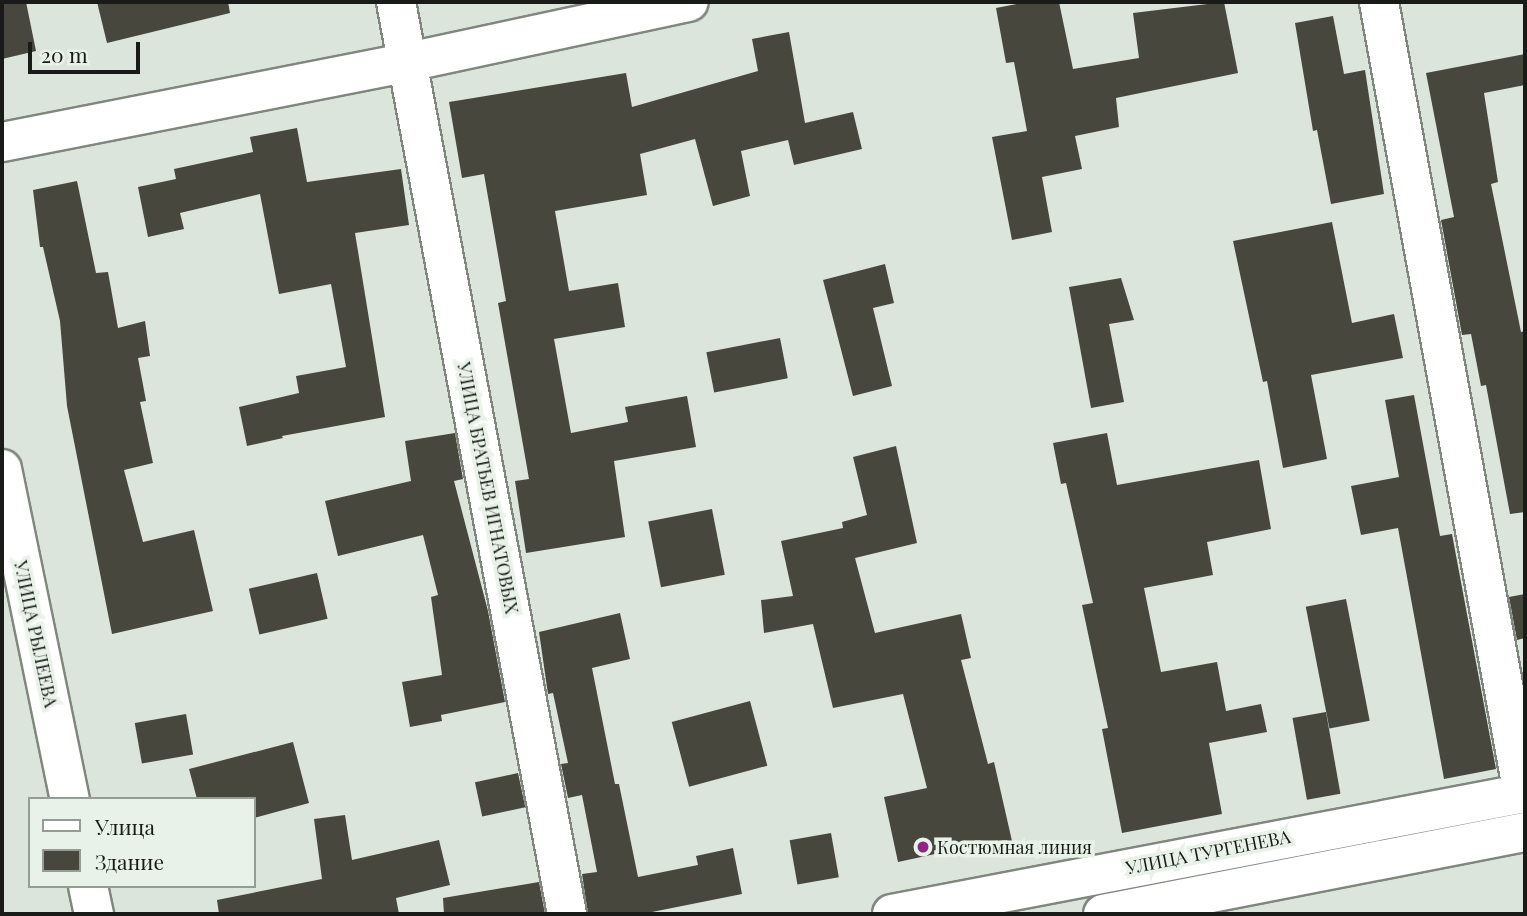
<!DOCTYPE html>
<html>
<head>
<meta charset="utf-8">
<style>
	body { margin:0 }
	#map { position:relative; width:1527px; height:916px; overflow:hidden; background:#dce5db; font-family:"Playfair Display",serif }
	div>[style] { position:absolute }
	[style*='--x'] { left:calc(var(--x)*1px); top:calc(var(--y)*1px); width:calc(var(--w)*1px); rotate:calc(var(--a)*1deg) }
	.building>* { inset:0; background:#47473d; transform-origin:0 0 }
	.roads { filter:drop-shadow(2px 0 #7f877e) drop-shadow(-2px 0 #7f877e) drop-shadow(0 2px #7f877e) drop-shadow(0 -2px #7f877e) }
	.minor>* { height:38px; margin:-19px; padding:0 19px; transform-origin:19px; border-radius:19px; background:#fff }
	.highway>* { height:38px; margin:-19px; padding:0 19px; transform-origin:19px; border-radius:19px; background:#fff }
	.dots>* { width:19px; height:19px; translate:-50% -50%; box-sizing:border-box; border:4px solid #e9f2e8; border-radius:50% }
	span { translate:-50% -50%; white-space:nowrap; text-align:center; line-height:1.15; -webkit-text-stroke:7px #e9f2e8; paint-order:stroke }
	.street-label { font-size:18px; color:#181b18 }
	.poi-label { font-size:18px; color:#181b18 }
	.left { translate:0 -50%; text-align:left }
	.frame { position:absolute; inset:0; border:4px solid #181b18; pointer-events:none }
	.legend { position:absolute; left:28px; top:797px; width:228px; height:91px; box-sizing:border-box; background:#e9f2e8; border:2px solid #959c95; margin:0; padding:9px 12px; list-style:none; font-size:21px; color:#181b18 }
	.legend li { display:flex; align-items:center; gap:14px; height:35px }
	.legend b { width:35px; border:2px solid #959c95 }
	.scale { position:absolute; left:28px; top:42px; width:112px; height:32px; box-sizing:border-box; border:4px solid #181b18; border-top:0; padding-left:9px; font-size:21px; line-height:24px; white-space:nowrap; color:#181b18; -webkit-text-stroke:5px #e9f2e8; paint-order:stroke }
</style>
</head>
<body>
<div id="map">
	<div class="building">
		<div style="clip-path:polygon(2px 2px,26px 2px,36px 51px,2px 59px)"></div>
		<div style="clip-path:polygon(97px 2px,228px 2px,230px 13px,107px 43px)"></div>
		<div style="clip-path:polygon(1027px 2px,1059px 2px,1073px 69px,1139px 58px,1133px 13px,1224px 2px,1238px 73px,1116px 98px,1119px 127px,1075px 136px,1082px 169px,1042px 177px,1052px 232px,1012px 240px,992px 137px,1027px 131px,1014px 62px,1006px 63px,996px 8px)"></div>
		<div style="clip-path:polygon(1333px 16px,1344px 74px,1365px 70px,1384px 194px,1331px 204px,1317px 130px,1313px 131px,1295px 23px)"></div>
		<div style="clip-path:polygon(789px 32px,805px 123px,853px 112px,862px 149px,794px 165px,788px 140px,741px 151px,750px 196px,713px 206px,695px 139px,640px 154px,647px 195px,555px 211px,569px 291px,618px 283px,625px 327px,554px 339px,571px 433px,628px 422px,625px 407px,687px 396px,696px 447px,614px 461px,625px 537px,526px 553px,515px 481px,529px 479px,498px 303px,506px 301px,484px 174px,462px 178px,449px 102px,626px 73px,632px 107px,758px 71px,752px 39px)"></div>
		<div style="clip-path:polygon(1525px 54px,1525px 85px,1484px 93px,1498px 182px,1491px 184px,1521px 332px,1525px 331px,1525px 512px,1510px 514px,1486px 385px,1481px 386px,1471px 334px,1462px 335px,1441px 220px,1454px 217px,1426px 73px)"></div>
		<div style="clip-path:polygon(297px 128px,307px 182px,401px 169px,409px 225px,355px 233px,385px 417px,282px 436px,283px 438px,247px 446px,239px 407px,299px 393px,296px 376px,346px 367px,331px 284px,279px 294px,260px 194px,180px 213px,184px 229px,148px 237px,138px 187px,176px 179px,174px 169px,253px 152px,250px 137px)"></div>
		<div style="clip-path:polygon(77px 181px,96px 273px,108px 272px,118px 328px,145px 321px,150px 356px,138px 358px,146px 401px,140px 402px,153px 463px,124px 470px,143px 542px,194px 530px,213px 611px,112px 634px,67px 406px,60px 321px,43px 247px,40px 247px,33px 190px)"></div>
		<div style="clip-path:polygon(1332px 222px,1352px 323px,1394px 314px,1403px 358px,1311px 375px,1327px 459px,1283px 468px,1267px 381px,1263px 382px,1233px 241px)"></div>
		<div style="clip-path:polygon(885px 264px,894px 303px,873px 308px,892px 386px,853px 396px,823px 280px)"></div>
		<div style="clip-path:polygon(1121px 278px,1134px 320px,1109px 324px,1124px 402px,1091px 408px,1069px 287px)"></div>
		<div style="left:780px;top:338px;width:41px;height:75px;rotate:79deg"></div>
		<div style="clip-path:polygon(1414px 395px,1440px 536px,1452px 534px,1496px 769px,1444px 779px,1398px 528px,1361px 535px,1351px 486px,1399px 477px,1385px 400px)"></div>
		<div style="clip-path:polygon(455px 433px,463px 479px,454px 481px,488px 611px,505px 702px,441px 715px,442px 721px,410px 727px,402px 682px,442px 675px,431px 597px,438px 595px,423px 535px,338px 556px,325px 501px,411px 481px,405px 441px)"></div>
		<div style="clip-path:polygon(1107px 433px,1117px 485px,1259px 460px,1271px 529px,1207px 542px,1213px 575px,1144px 588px,1161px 672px,1217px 662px,1226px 711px,1261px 704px,1267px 732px,1209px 743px,1222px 814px,1122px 833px,1102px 729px,1108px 728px,1082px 605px,1093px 603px,1066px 483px,1061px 484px,1053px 443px)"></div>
		<div style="clip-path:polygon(896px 446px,917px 543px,855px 558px,875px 633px,961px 614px,971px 658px,961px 660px,988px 764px,994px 762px,1012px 841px,950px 855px,949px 851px,898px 862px,884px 797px,927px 788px,903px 694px,833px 708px,813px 624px,764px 633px,761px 600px,793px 596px,781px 541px,843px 528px,842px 522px,867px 515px,853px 457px)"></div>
		<div style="left:712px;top:509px;width:67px;height:65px;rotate:79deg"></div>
		<div style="left:317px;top:573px;width:47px;height:70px;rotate:77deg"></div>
		<div style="clip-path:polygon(1525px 594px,1525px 638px,1517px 640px,1509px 597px)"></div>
		<div style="left:1346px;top:599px;width:124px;height:41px;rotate:79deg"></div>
		<div style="clip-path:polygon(620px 613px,630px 659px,592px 668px,615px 784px,619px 784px,638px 877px,698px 865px,696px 856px,733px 848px,742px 894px,642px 914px,588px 914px,582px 874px,597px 872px,582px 795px,568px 798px,561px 764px,568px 763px,553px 693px,548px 694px,539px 632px)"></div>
		<div style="left:750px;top:701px;width:67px;height:81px;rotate:75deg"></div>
		<div style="left:1326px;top:712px;width:83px;height:34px;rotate:80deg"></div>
		<div style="left:186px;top:714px;width:41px;height:52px;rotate:80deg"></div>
		<div style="clip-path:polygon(293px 742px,309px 803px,254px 818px,254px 799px,197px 799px,189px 769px)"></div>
		<div style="left:518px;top:773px;width:35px;height:44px;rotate:78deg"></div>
		<div style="clip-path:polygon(345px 815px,352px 860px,439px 840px,450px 885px,396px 898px,399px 914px,219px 914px,217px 900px,322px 879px,314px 819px)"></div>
		<div style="left:831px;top:833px;width:45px;height:42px;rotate:80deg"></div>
		<div style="clip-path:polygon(539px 882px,545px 914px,444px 914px,443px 898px)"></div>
	</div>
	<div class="roads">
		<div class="minor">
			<div style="--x:396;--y:2;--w:928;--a:79.38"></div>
			<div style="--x:1379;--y:2;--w:805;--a:79.7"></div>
			<div style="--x:2;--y:142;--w:414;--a:-11.1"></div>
			<div style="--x:408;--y:62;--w:287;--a:-12.1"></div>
			<div style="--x:2;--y:469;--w:337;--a:78.4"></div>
			<div style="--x:88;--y:886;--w:29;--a:78"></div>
		</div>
		<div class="highway">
			<div style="--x:892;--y:914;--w:644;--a:-10.82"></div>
			<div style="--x:1103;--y:914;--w:430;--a:-11"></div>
		</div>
	</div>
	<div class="dots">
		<div style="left:923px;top:847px;background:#8f2589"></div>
	</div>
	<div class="street-label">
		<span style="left:488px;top:488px;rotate:79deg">УЛИЦА БРАТЬЕВ ИГНАТОВЫХ</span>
		<span style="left:36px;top:634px;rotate:78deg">УЛИЦА РЫЛЕЕВА</span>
		<span style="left:1208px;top:852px;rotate:-11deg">УЛИЦА ТУРГЕНЕВА</span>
	</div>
	<div class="poi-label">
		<span class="left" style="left:937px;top:847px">Костюмная линия</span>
	</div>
	<div class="frame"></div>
	<ul class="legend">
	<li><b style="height:9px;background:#fff"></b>Улица</li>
	<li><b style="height:19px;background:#47473d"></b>Здание</li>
	</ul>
	<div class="scale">20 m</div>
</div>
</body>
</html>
